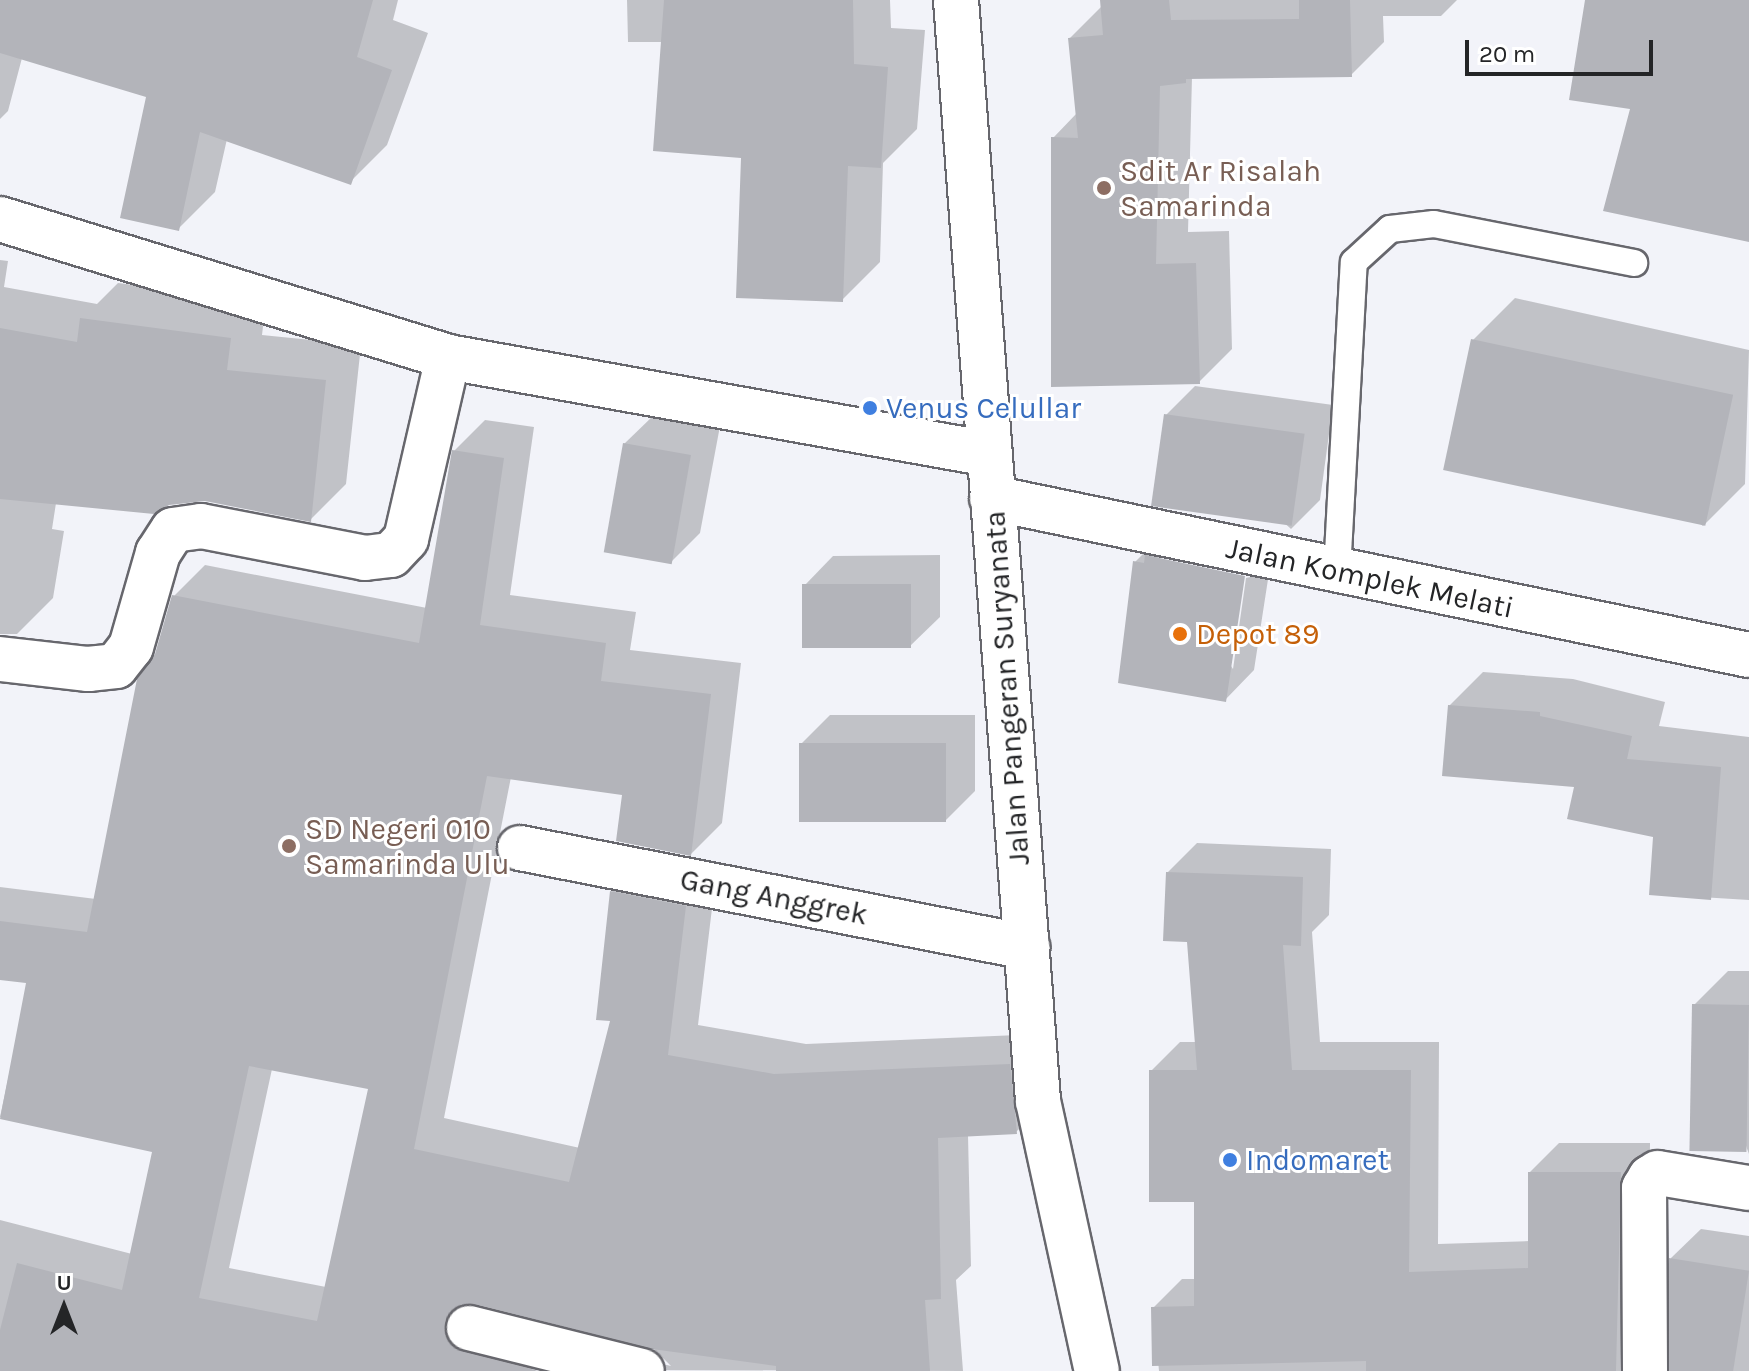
<!DOCTYPE html>
<html>
<head>
<meta charset="utf-8">
<style>
	body { margin:0 }
	#map { position:relative; width:1749px; height:1371px; overflow:hidden; background:#f2f3f9; font-family:Karla,sans-serif }
	div>[style] { position:absolute }
	[style*='--x'] { left:calc(var(--x)*1px); top:calc(var(--y)*1px); width:calc(var(--w)*1px); rotate:calc(var(--a)*1deg) }
	.shadow>* { inset:0; background:#0003 }
	.building>* { inset:0; background:#b3b4ba; transform-origin:0 0 }
	.roads { filter:drop-shadow(2px 0 #67676d) drop-shadow(-2px 0 #67676d) drop-shadow(0 2px #67676d) drop-shadow(0 -2px #67676d) }
	.service>* { height:26px; margin:-13px; padding:0 13px; transform-origin:13px; border-radius:13px; background:#fff }
	.minor>* { height:44px; margin:-22px; padding:0 22px; transform-origin:22px; border-radius:22px; background:#fff }
	.primary>* { height:44px; margin:-22px; padding:0 22px; transform-origin:22px; border-radius:22px; background:#fff }
	.dots>* { width:22px; height:22px; translate:-50% -50%; box-sizing:border-box; border:4px solid #fff; border-radius:50% }
	span { translate:-50% -50%; white-space:nowrap; text-align:center; line-height:1.15; -webkit-text-stroke:6px #fff; paint-order:stroke }
	.education-label { font-size:30px; color:#785e54 }
	.left { translate:0 -50%; text-align:left }
	.shop-label { font-size:30px; color:#366cbe }
	.street-label { font-size:30px; color:#242527 }
	.food-label { font-size:30px; color:#c56008 }
	.north { position:absolute; left:24px; top:1267px; width:80px; height:80px; -webkit-text-stroke:6px #fff; paint-order:stroke; rotate:0deg; font-size:22px; font-weight:700; line-height:32px; text-align:center; color:#242527 }
	.north::after { content:''; display:block; margin:auto; width:28px; height:36px; background:#242527; clip-path:polygon(50% 0,100% 100%,50% 72%,0 100%) }
	.scale { position:absolute; left:1465px; top:40px; width:188px; height:36px; box-sizing:border-box; border:4px solid #242527; border-top:0; padding-left:10px; font-size:24px; line-height:28px; white-space:nowrap; color:#242527; -webkit-text-stroke:6px #fff; paint-order:stroke }
</style>
</head>
<body>
<div id="map">
	<div class="shadow">
		<div style="clip-path:polygon(0 0,398px 0,393px 20px,428px 33px,387px 145px,350px 182px,227px 139px,215px 192px,178px 229px,148px 96px,22px 58px,8px 111px,0 119px)"></div>
		<div style="clip-path:polygon(627px 0,890px 0,891px 28px,925px 30px,917px 129px,883px 163px,880px 262px,843px 299px,663px 42px,628px 42px)"></div>
		<div style="clip-path:polygon(1102px 0,1457px 0,1441px 16px,1383px 16px,1384px 42px,1351px 75px,1192px 77px,1188px 232px,1229px 231px,1232px 349px,1199px 382px,1053px 138px,1077px 113px,1070px 38px,1102px 6px)"></div>
		<div style="clip-path:polygon(0 260px,8px 261px,4px 287px,97px 304px,118px 283px,266px 302px,262px 335px,361px 345px,346px 484px,310px 520px,205px 499px,56px 503px,52px 529px,64px 531px,53px 598px,17px 634px,0 634px)"></div>
		<div style="clip-path:polygon(1515px 298px,1749px 350px,1745px 484px,1703px 526px,1473px 340px)"></div>
		<div style="clip-path:polygon(1195px 386px,1333px 405px,1320px 500px,1291px 529px,1166px 415px)"></div>
		<div style="clip-path:polygon(654px 415px,720px 426px,700px 533px,671px 562px,624px 444px)"></div>
		<div style="clip-path:polygon(evenodd,485px 420px,534px 427px,510px 595px,636px 612px,630px 650px,741px 663px,722px 823px,691px 854px,624px 793px,511px 777px,444px 1118px,580px 1148px,612px 1019px,612px 892px,643px 861px,716px 875px,698px 1025px,806px 1044px,1041px 1034px,1047px 1101px,1016px 1132px,968px 1135px,971px 1266px,956px 1280px,963px 1371px,0 1368px,0 1220px,132px 1254px,154px 1150px,0 1117px,29px 981px,0 978px,0 887px,96px 899px,174px 596px,205px 565px,427px 608px,454px 451px,485px 420px,272px 1069px,371px 1088px,326px 1287px,229px 1268px,272px 1069px,485px 420px,478px 1302px,650px 1345px,671px 1366px,494px 1322px,482px 1315px,478px 1302px)"></div>
		<div style="clip-path:polygon(evenodd,1164px 533px,1273px 547px,1254px 670px,1225px 700px,1135px 562px,1164px 533px,1158px 556px,1243px 574px,1248px 566px,1247px 574px,1255px 576px,1246px 578px,1233px 669px,1158px 556px)"></div>
		<div style="clip-path:polygon(940px 555px,940px 617px,910px 646px,804px 586px,833px 556px)"></div>
		<div style="clip-path:polygon(1483px 672px,1573px 679px,1665px 702px,1659px 726px,1749px 737px,1749px 900px,1651px 894px,1655px 835px,1449px 706px)"></div>
		<div style="clip-path:polygon(830px 715px,975px 715px,975px 791px,946px 820px,801px 744px)"></div>
		<div style="clip-path:polygon(1197px 843px,1331px 849px,1329px 915px,1312px 932px,1320px 1042px,1439px 1042px,1438px 1244px,1530px 1241px,1530px 1172px,1559px 1143px,1650px 1143px,1648px 1333px,1633px 1371px,1159px 1371px,1153px 1308px,1182px 1279px,1196px 1279px,1196px 1200px,1151px 1071px,1180px 1042px,1197px 1042px,1189px 940px,1168px 872px)"></div>
		<div style="clip-path:polygon(1728px 971px,1749px 971px,1749px 1154px,1694px 1005px)"></div>
		<div style="clip-path:polygon(1701px 1229px,1749px 1236px,1749px 1371px,1683px 1371px,1671px 1258px)"></div>
	</div>
	<div class="building">
		<div style="clip-path:polygon(0 0,373px 0,357px 57px,392px 70px,351px 185px,200px 132px,179px 231px,120px 218px,146px 97px,0 53px)"></div>
		<div style="clip-path:polygon(664px 0,853px 0,854px 64px,888px 67px,881px 168px,848px 166px,843px 302px,736px 298px,741px 158px,653px 151px)"></div>
		<div style="clip-path:polygon(1100px 0,1169px 0,1171px 20px,1299px 19px,1299px 0,1350px 0,1352px 77px,1186px 79px,1186px 83px,1160px 86px,1156px 264px,1196px 263px,1200px 384px,1051px 387px,1051px 137px,1078px 138px,1068px 38px,1103px 35px)"></div>
		<div style="clip-path:polygon(1585px 0,1749px 0,1749px 242px,1603px 211px,1630px 109px,1569px 100px)"></div>
		<div style="clip-path:polygon(80px 318px,231px 338px,227px 370px,326px 380px,311px 522px,205px 501px,169px 505px,154px 514px,0 499px,0 328px,77px 342px)"></div>
		<div style="left:1471px;top:339px;width:268px;height:134px;rotate:12deg"></div>
		<div style="left:1164px;top:414px;width:142px;height:93px;rotate:8deg"></div>
		<div style="left:623px;top:443px;width:69px;height:111px;rotate:10deg"></div>
		<div style="clip-path:polygon(evenodd,452px 450px,504px 458px,480px 625px,606px 643px,601px 681px,711px 694px,691px 856px,616px 841px,622px 795px,487px 776px,414px 1149px,569px 1182px,610px 1021px,596px 1020px,610px 891px,686px 906px,668px 1055px,774px 1074px,1010px 1064px,1017px 1134px,938px 1138px,941px 1299px,925px 1300px,930px 1371px,776px 1371px,776px 1366px,652px 1349px,474px 1304px,461px 1304px,445px 1321px,451px 1345px,538px 1371px,0 1371px,0 1330px,17px 1263px,122px 1290px,152px 1152px,0 1119px,26px 983px,0 980px,0 921px,87px 932px,137px 679px,155px 654px,172px 595px,419px 643px,452px 450px,249px 1066px,368px 1089px,317px 1321px,199px 1298px,249px 1066px)"></div>
		<div style="clip-path:polygon(1145px 555px,1245px 576px,1226px 702px,1118px 683px,1133px 561px,1144px 563px)"></div>
		<div style="left:911px;top:584px;width:64px;height:109px;rotate:90deg"></div>
		<div style="clip-path:polygon(1448px 705px,1540px 712px,1540px 716px,1632px 736px,1627px 759px,1721px 767px,1711px 900px,1649px 895px,1653px 837px,1567px 819px,1574px 787px,1442px 776px)"></div>
		<div style="left:799px;top:743px;width:147px;height:79px"></div>
		<div style="clip-path:polygon(1166px 872px,1303px 877px,1301px 946px,1283px 945px,1292px 1070px,1411px 1070px,1409px 1272px,1528px 1268px,1528px 1172px,1621px 1172px,1616px 1371px,1366px 1371px,1366px 1361px,1152px 1366px,1151px 1307px,1194px 1306px,1194px 1202px,1149px 1202px,1149px 1070px,1197px 1070px,1187px 942px,1163px 941px)"></div>
		<div style="left:1692px;top:1004px;width:57px;height:147px;rotate:1deg"></div>
		<div style="left:1669px;top:1258px;width:81px;height:113px;rotate:9deg"></div>
	</div>
	<div class="roads">
		<div class="service">
			<div style="--x:1337;--y:572;--w:310;--a:-86.9"></div>
			<div style="--x:1354;--y:262;--w:49;--a:-42.5"></div>
			<div style="--x:1390;--y:229;--w:44;--a:-6.5"></div>
			<div style="--x:1434;--y:224;--w:204;--a:11"></div>
		</div>
		<div class="minor">
			<div style="--x:0;--y:219;--w:469;--a:17.1"></div>
			<div style="--x:448;--y:357;--w:550;--a:10.16"></div>
			<div style="--x:992;--y:498;--w:773;--a:11.72"></div>
			<div style="--x:0;--y:659;--w:89;--a:6.5"></div>
			<div style="--x:88;--y:669;--w:28;--a:-6"></div>
			<div style="--x:116;--y:666;--w:24;--a:-52"></div>
			<div style="--x:131;--y:647;--w:98;--a:-74"></div>
			<div style="--x:158;--y:553;--w:27;--a:-57"></div>
			<div style="--x:173;--y:530;--w:28;--a:-8"></div>
			<div style="--x:201;--y:526;--w:167;--a:11"></div>
			<div style="--x:365;--y:558;--w:26;--a:-7"></div>
			<div style="--x:391;--y:555;--w:22;--a:-47"></div>
			<div style="--x:406;--y:539;--w:187;--a:-77"></div>
			<div style="--x:520;--y:848;--w:517;--a:11.05"></div>
			<div style="--x:469;--y:1328;--w:178;--a:14"></div>
			<div style="--x:1645;--y:1371;--w:183;--a:-90.3"></div>
			<div style="--x:1644;--y:1188;--w:12;--a:-59"></div>
			<div style="--x:1650;--y:1178;--w:9;--a:-32"></div>
			<div style="--x:1658;--y:1173;--w:92;--a:9.4"></div>
		</div>
		<div class="primary">
			<div style="--x:956;--y:0;--w:1104;--a:85.74"></div>
			<div style="--x:1038;--y:1101;--w:276;--a:77.7"></div>
		</div>
	</div>
	<div class="dots">
		<div style="left:1104px;top:188px;background:#8d6e63"></div>
		<div style="left:870px;top:408px;background:#3f7fe0"></div>
		<div style="left:1180px;top:634px;background:#e8710a"></div>
		<div style="left:289px;top:846px;background:#8d6e63"></div>
		<div style="left:1230px;top:1160px;background:#3f7fe0"></div>
	</div>
	<div class="education-label">
		<span class="left" style="left:1120px;top:188px">Sdit Ar Risalah<br>Samarinda</span>
		<span class="left" style="left:305px;top:846px">SD Negeri 010<br>Samarinda Ulu</span>
	</div>
	<div class="shop-label">
		<span class="left" style="left:886px;top:408px">Venus Celullar</span>
		<span class="left" style="left:1246px;top:1160px">Indomaret</span>
	</div>
	<div class="street-label">
		<span style="left:1370px;top:578px;rotate:12deg">Jalan Komplek Melati</span>
		<span style="left:1007px;top:688px;rotate:-94deg">Jalan Pangeran Suryanata</span>
		<span style="left:774px;top:897px;rotate:11deg">Gang Anggrek</span>
	</div>
	<div class="food-label">
		<span class="left" style="left:1196px;top:634px">Depot 89</span>
	</div>
	<div class="north">U</div>
	<div class="scale">20 m</div>
</div>
</body>
</html>
